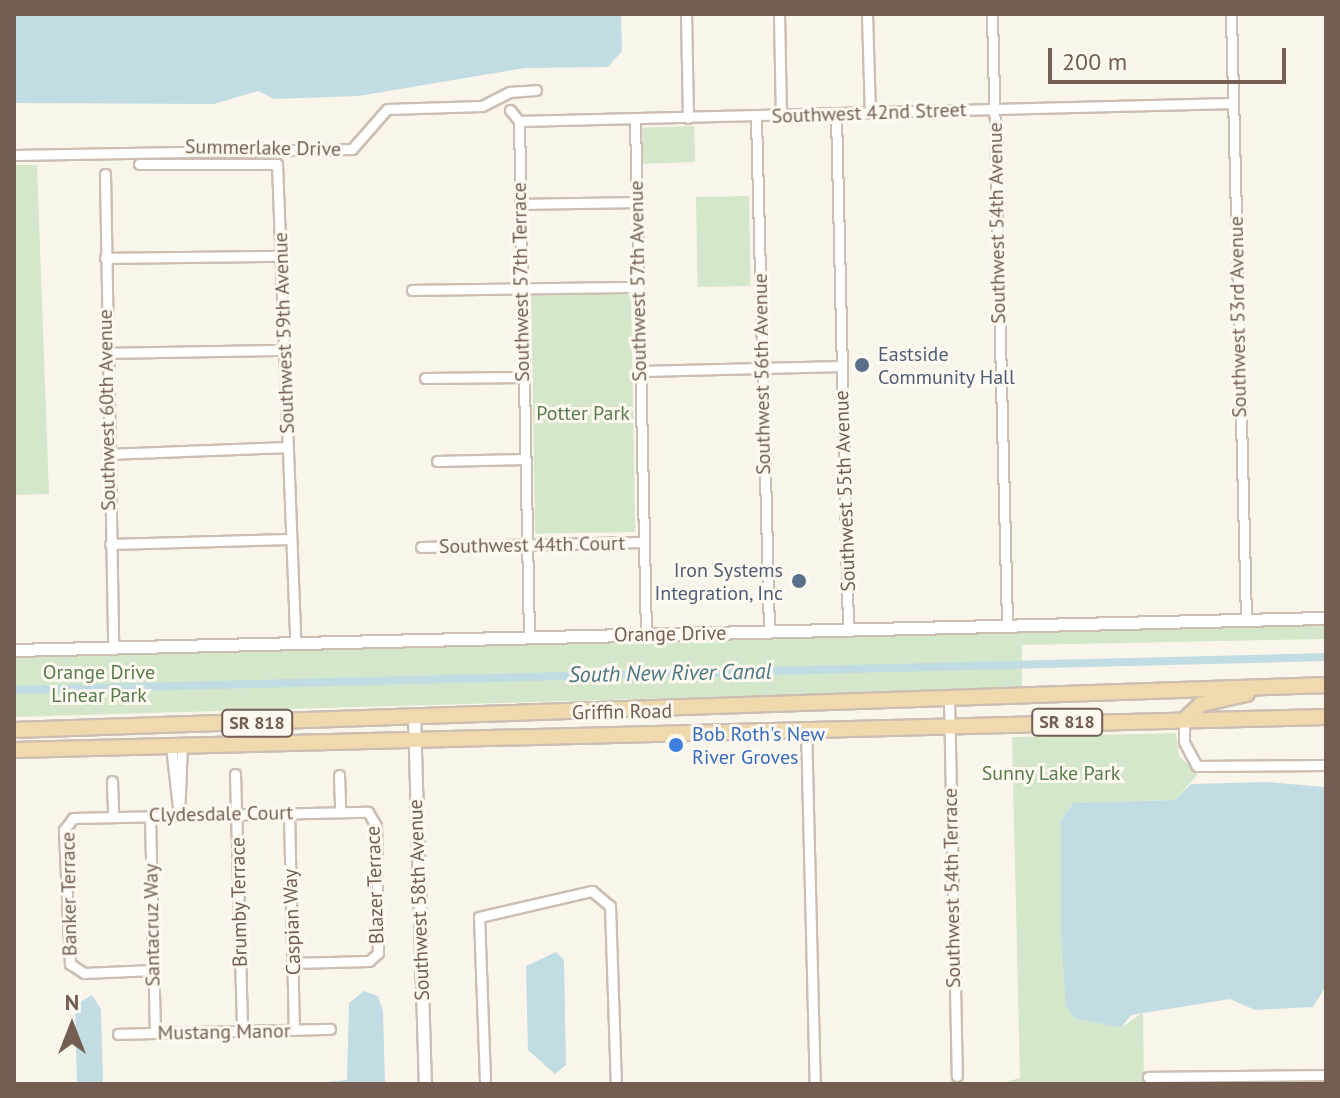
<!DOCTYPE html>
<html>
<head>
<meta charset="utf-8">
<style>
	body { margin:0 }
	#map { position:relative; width:1340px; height:1098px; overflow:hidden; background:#faf5eb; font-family:"PT Sans",sans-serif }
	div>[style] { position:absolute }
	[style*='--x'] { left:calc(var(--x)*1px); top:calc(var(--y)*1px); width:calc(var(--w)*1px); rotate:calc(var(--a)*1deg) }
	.green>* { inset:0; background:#d5e7ca; transform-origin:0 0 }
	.water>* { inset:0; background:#c1dce2 }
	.canal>* { height:8px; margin:-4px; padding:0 4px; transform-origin:4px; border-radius:4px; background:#c1dce2 }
	.roads { filter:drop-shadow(2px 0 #ccbeb2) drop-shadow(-2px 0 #ccbeb2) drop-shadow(0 2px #ccbeb2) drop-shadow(0 -2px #ccbeb2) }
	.minor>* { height:9px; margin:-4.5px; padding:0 4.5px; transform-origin:4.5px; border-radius:4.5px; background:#fff }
	.tertiary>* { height:11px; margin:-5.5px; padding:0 5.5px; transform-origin:5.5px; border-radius:5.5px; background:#fff }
	.primary>* { height:14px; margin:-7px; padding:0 7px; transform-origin:7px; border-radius:7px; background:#f0d9ac }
	.dots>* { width:22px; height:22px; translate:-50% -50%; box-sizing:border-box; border:4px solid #fdf9f1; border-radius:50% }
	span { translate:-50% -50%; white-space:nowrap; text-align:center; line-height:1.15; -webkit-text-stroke:6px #fdf9f1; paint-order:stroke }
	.shield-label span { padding:2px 6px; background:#fdf9f1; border:2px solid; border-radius:6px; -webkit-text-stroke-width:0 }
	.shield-label { font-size:18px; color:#735e51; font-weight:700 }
	.street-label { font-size:20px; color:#735e51 }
	.service-label { font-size:20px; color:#4e5e75 }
	.left { translate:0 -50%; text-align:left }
	.right { translate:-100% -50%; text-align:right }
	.park-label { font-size:20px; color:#597c4d }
	.shop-label { font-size:20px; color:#366cbe }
	.water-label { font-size:22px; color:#4c7883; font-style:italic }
	.frame { position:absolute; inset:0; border:16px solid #735e51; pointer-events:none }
	.north { position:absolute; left:32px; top:986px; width:80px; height:80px; -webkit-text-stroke:6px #fdf9f1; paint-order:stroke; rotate:0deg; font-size:22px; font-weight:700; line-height:32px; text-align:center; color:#735e51 }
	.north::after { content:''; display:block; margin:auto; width:28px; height:36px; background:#735e51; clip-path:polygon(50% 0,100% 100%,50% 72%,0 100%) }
	.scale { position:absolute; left:1048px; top:48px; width:238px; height:36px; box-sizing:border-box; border:4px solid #735e51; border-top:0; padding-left:10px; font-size:24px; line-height:28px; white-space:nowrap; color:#735e51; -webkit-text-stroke:6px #fdf9f1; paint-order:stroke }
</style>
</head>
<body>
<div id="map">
	<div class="green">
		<div style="left:694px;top:126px;width:36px;height:52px;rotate:88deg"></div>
		<div style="clip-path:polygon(14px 165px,37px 165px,49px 494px,14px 495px)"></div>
		<div style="left:749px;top:196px;width:90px;height:53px;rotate:89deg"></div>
		<div style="left:631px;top:292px;width:240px;height:100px;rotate:89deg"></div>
		<div style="clip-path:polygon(1326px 625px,1325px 639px,1022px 645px,1022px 688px,14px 717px,14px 656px,50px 652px)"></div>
		<div style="clip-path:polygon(1176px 733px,1179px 756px,1198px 774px,1175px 800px,1073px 803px,1061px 820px,1061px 936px,1074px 1018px,1121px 1028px,1143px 1012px,1144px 1082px,1171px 1084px,998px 1084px,1020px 1078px,1012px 737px)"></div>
	</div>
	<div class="water">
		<div style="clip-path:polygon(14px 14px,621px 14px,622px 51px,608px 67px,525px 68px,358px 96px,274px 99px,258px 91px,214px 104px,14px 103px)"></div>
		<div style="clip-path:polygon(1267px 782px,1324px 787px,1326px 793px,1326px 986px,1313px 1007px,1255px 1010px,1230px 999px,1131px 1015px,1121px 1028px,1074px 1018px,1066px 1006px,1061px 936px,1061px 820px,1073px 803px,1175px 800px,1191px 784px)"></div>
		<div style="clip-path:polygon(556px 952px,564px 960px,566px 1065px,555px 1074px,528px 1050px,526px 966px)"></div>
		<div style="clip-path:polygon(364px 991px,378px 996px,383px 1011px,385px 1084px,303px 1084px,347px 1080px,349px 1003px)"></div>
		<div style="clip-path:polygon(92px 995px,101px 1009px,103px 1084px,77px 1084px,75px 1005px)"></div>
	</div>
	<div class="canal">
		<div style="--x:14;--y:690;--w:1312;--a:-1.44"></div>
	</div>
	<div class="roads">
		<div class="minor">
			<div style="--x:686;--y:14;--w:104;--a:88.9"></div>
			<div style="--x:779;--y:14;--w:101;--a:88.9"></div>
			<div style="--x:867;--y:14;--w:99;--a:88.3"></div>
			<div style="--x:992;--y:14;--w:609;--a:88.59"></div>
			<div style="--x:1231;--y:14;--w:606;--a:88.58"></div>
			<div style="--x:510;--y:110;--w:14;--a:51"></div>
			<div style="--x:519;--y:121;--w:714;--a:-1.44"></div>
			<div style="--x:836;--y:114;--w:514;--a:88.66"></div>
			<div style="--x:756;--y:117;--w:514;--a:88.55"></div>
			<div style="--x:635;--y:119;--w:516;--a:88.78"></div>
			<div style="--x:519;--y:121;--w:515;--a:88.89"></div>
			<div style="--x:14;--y:155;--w:338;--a:-1"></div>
			<div style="--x:352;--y:149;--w:53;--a:-48.8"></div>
			<div style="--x:387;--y:109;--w:95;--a:-1.8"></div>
			<div style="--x:482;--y:106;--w:30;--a:-27"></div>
			<div style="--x:509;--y:92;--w:27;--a:-4"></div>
			<div style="--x:139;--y:164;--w:138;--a:0"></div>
			<div style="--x:277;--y:164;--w:476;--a:87.8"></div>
			<div style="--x:105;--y:174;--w:471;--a:89"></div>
			<div style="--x:520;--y:204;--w:116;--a:-1"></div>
			<div style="--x:105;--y:258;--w:176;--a:-0.7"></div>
			<div style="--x:412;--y:290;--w:227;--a:-0.8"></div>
			<div style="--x:107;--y:353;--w:179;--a:-1"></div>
			<div style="--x:641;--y:371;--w:201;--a:-1.4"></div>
			<div style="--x:425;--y:378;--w:98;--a:-0.6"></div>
			<div style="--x:107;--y:454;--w:181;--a:-2.2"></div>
			<div style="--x:437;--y:461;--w:87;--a:-1.3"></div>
			<div style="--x:110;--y:544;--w:179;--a:-1.6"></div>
			<div style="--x:421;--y:547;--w:222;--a:-1.3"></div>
			<div style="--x:949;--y:700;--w:376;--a:88.8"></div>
			<div style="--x:1184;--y:720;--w:22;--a:90"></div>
			<div style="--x:1184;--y:742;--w:27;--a:62"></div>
			<div style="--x:1197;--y:766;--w:129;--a:-0.4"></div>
			<div style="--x:806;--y:727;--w:357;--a:88.6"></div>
			<div style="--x:171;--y:746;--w:70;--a:83.5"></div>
			<div style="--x:235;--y:774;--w:257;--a:88.4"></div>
			<div style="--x:339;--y:775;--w:36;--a:88"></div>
			<div style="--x:112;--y:781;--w:36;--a:88"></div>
			<div style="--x:289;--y:813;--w:217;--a:88.7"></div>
			<div style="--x:150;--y:816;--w:217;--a:88.7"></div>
			<div style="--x:179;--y:816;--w:71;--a:-87.6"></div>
			<div style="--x:153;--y:970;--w:69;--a:177.5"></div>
			<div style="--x:84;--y:973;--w:17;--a:-147"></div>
			<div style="--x:70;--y:964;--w:134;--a:-92.6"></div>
			<div style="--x:64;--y:830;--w:15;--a:-53"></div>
			<div style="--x:73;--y:818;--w:295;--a:-1.2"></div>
			<div style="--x:368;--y:812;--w:16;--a:60"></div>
			<div style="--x:376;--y:826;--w:127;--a:89.1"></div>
			<div style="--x:378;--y:953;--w:12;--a:138"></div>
			<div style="--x:369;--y:961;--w:76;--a:178.5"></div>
			<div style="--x:118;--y:1034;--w:212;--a:-1.4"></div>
			<div style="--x:1148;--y:1077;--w:178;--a:-0.6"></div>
			<div style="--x:485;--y:1080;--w:163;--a:-92.1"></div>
			<div style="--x:479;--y:917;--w:116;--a:-13"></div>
			<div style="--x:592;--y:891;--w:23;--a:40"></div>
			<div style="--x:610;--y:906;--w:178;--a:88.1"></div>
		</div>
		<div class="tertiary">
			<div style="--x:14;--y:650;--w:1312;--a:-1.4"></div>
			<div style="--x:414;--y:717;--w:367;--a:88.3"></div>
		</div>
		<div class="primary">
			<div style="--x:1184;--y:720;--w:23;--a:-43"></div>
			<div style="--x:1201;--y:704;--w:47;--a:-12.3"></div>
			<div style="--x:14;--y:730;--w:1313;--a:-1.96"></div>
			<div style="--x:14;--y:750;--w:1312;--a:-1.44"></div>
		</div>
	</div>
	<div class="dots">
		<div style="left:862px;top:365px;background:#5c6f8a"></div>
		<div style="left:799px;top:581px;background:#5c6f8a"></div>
		<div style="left:676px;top:745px;background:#3f7fe0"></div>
	</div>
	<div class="shield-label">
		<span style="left:1067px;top:722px">SR 818</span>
		<span style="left:257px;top:723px">SR 818</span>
	</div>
	<div class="street-label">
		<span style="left:869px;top:113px;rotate:-2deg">Southwest 42nd Street</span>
		<span style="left:263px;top:148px;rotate:1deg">Summerlake Drive</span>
		<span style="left:997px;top:223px;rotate:-91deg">Southwest 54th Avenue</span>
		<span style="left:638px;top:281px;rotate:-91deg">Southwest 57th Avenue</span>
		<span style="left:521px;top:282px;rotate:-91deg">Southwest 57th Terrace</span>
		<span style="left:1238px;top:317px;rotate:-91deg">Southwest 53rd Avenue</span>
		<span style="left:284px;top:333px;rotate:-92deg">Southwest 59th Avenue</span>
		<span style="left:762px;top:374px;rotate:-91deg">Southwest 56th Avenue</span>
		<span style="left:107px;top:410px;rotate:-91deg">Southwest 60th Avenue</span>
		<span style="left:845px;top:491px;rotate:-92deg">Southwest 55th Avenue</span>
		<span style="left:532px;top:545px;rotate:-1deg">Southwest 44th Court</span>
		<span style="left:670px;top:634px;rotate:-1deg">Orange Drive</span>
		<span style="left:622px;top:712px;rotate:-1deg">Griffin Road</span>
		<span style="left:221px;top:814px;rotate:-1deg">Clydesdale Court</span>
		<span style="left:375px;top:885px;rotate:-92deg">Blazer Terrace</span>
		<span style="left:952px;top:888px;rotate:-91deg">Southwest 54th Terrace</span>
		<span style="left:69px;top:894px;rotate:-91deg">Banker Terrace</span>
		<span style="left:419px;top:900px;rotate:-92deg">Southwest 58th Avenue</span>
		<span style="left:239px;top:902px;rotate:-91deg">Brumby Terrace</span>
		<span style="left:292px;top:922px;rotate:-92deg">Caspian Way</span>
		<span style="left:152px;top:925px;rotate:-91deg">Santacruz Way</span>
		<span style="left:224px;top:1032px;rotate:-1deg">Mustang Manor</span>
	</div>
	<div class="service-label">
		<span class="left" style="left:878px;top:366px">Eastside<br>Community Hall</span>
		<span class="right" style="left:783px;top:582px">Iron Systems<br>Integration, Inc</span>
	</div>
	<div class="park-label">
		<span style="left:583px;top:413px">Potter Park</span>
		<span style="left:99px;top:684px">Orange Drive<br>Linear Park</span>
		<span style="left:1051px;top:773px">Sunny Lake Park</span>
	</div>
	<div class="shop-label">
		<span class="left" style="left:692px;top:746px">Bob Roth's New<br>River Groves</span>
	</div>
	<div class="water-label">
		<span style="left:670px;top:673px;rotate:-1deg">South New River Canal</span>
	</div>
	<div class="frame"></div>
	<div class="north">N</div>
	<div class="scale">200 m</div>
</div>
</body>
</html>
